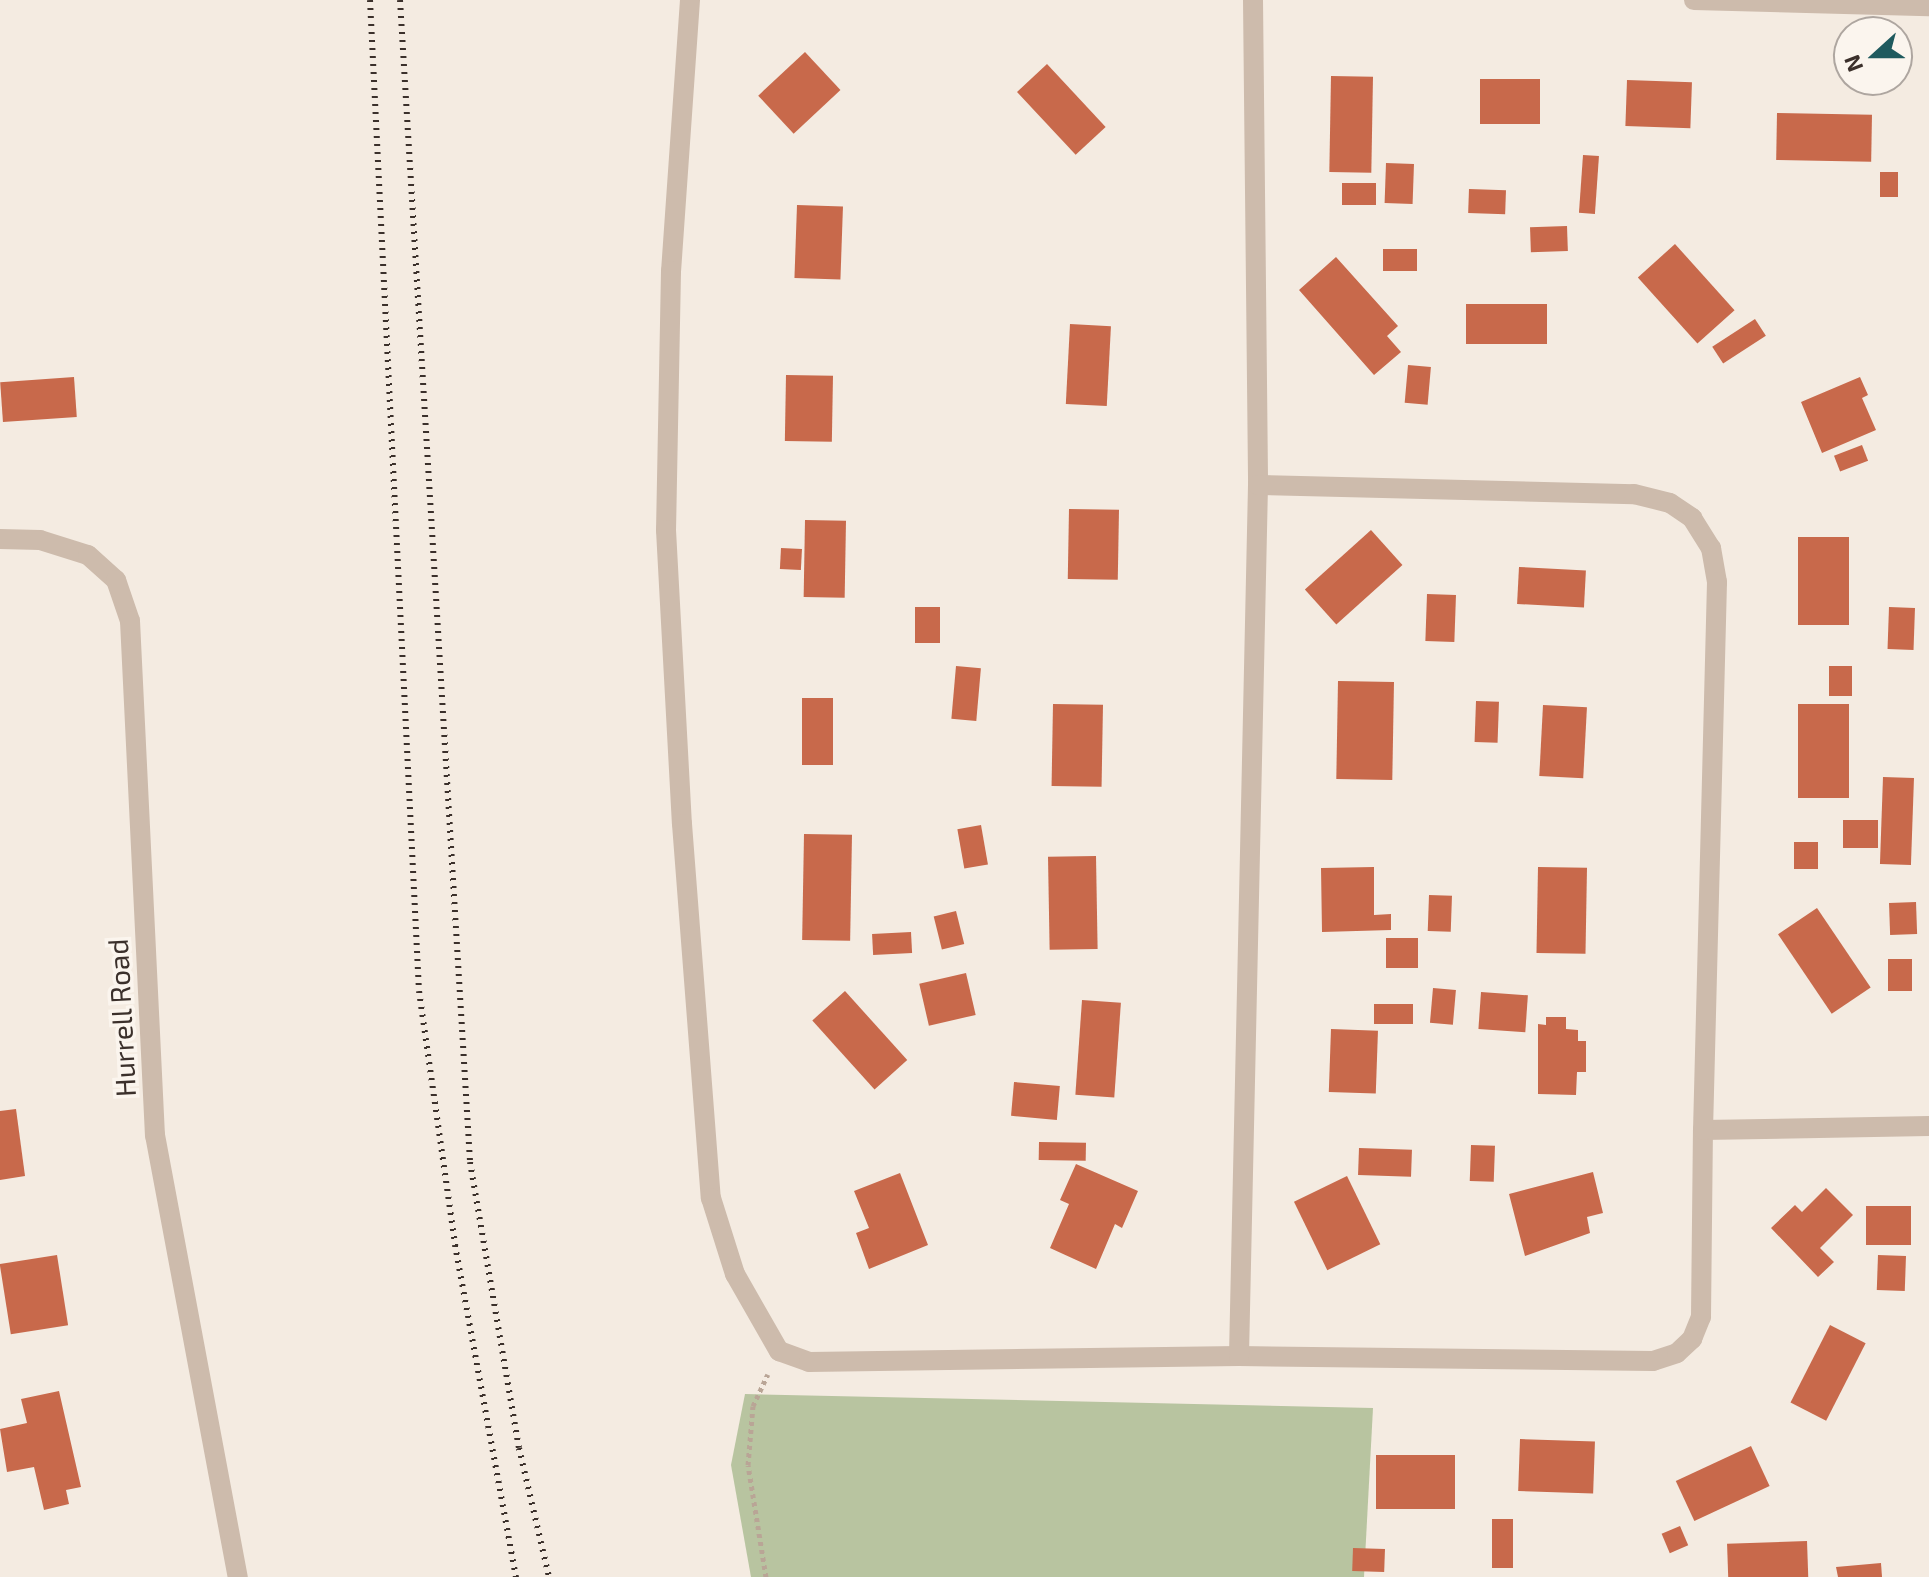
<!DOCTYPE html>
<html>
<head>
<meta charset="utf-8">
<style>
	body { margin:0 }
	#map { position:relative; width:1929px; height:1577px; overflow:hidden; background:#f4ebe1; font-family:"Exo 2",sans-serif }
	div>[style] { position:absolute }
	[style*='--x'] { left:calc(var(--x)*1px); top:calc(var(--y)*1px); width:calc(var(--w)*1px); rotate:calc(var(--a)*1deg) }
	.green>* { inset:0; background:#b8c4a0 }
	.building>* { inset:0; background:#c8694b; transform-origin:0 0 }
	.path>* { height:5px; margin-top:-2.5px; transform-origin:0; background:repeating-linear-gradient(90deg,#b9a596 0 4px,transparent 0 8px) }
	.minor>* { height:20px; margin:-10px; padding:0 10px; transform-origin:10px; border-radius:10px; background:#cdbbac }
	.rail>* { height:6px; margin-top:-3px; transform-origin:0; background:repeating-linear-gradient(90deg,#3b302b 0 2px,transparent 0 8px) }
	span { translate:-50% -50%; white-space:nowrap; text-align:center; line-height:1.15; -webkit-text-stroke:7px #fbf5ee; paint-order:stroke }
	.street-label { font-size:28px; color:#3b302b }
	.north { position:absolute; left:1833px; top:16px; width:80px; height:80px; box-sizing:border-box; background:#fbf5ee; border:2px solid #aea6a0; border-radius:50%; rotate:249deg; font-size:22px; font-weight:700; line-height:32px; text-align:center; color:#3b302b }
	.north::after { content:''; display:block; margin:auto; width:28px; height:36px; background:#1f5a5e; clip-path:polygon(50% 0,100% 100%,50% 72%,0 100%) }
</style>
</head>
<body>
<div id="map">
	<div class="green">
		<div style="clip-path:polygon(745px 1394px,1373px 1408px,1364px 1577px,751px 1577px,731px 1465px)"></div>
	</div>
	<div class="building">
		<div style="left:805px;top:52px;width:52px;height:64px;rotate:47deg"></div>
		<div style="left:1047px;top:64px;width:86px;height:41px;rotate:47deg"></div>
		<div style="left:1331px;top:76px;width:42px;height:96px;rotate:1deg"></div>
		<div style="left:1480px;top:79px;width:60px;height:45px"></div>
		<div style="left:1627px;top:80px;width:65px;height:46px;rotate:2deg"></div>
		<div style="left:1777px;top:113px;width:95px;height:47px;rotate:1deg"></div>
		<div style="left:1583px;top:155px;width:16px;height:58px;rotate:4deg"></div>
		<div style="left:1386px;top:163px;width:28px;height:40px;rotate:2deg"></div>
		<div style="left:1880px;top:172px;width:18px;height:25px"></div>
		<div style="left:1342px;top:183px;width:34px;height:22px"></div>
		<div style="left:1469px;top:189px;width:37px;height:24px;rotate:2deg"></div>
		<div style="left:797px;top:205px;width:46px;height:73px;rotate:2deg"></div>
		<div style="left:1567px;top:226px;width:25px;height:37px;rotate:88deg"></div>
		<div style="left:1675px;top:244px;width:89px;height:50px;rotate:48deg"></div>
		<div style="left:1383px;top:249px;width:34px;height:22px"></div>
		<div style="clip-path:polygon(1336px 257px,1398px 326px,1387px 336px,1401px 352px,1374px 375px,1299px 290px)"></div>
		<div style="left:1547px;top:304px;width:40px;height:81px;rotate:90deg"></div>
		<div style="left:1755px;top:319px;width:20px;height:51px;rotate:57deg"></div>
		<div style="left:1070px;top:324px;width:41px;height:80px;rotate:3deg"></div>
		<div style="left:1408px;top:365px;width:23px;height:38px;rotate:5deg"></div>
		<div style="left:786px;top:375px;width:47px;height:66px;rotate:1deg"></div>
		<div style="left:74px;top:377px;width:40px;height:74px;rotate:86deg"></div>
		<div style="clip-path:polygon(1860px 377px,1868px 395px,1862px 398px,1876px 430px,1822px 453px,1801px 402px)"></div>
		<div style="left:1862px;top:445px;width:17px;height:30px;rotate:69deg"></div>
		<div style="left:1069px;top:509px;width:50px;height:70px;rotate:1deg"></div>
		<div style="left:805px;top:520px;width:41px;height:77px;rotate:1deg"></div>
		<div style="left:1371px;top:530px;width:47px;height:89px;rotate:48deg"></div>
		<div style="left:1798px;top:537px;width:51px;height:88px"></div>
		<div style="left:781px;top:548px;width:21px;height:21px;rotate:3deg"></div>
		<div style="left:1519px;top:567px;width:67px;height:37px;rotate:3deg"></div>
		<div style="left:1427px;top:594px;width:29px;height:47px;rotate:2deg"></div>
		<div style="left:940px;top:607px;width:36px;height:25px;rotate:90deg"></div>
		<div style="left:1889px;top:607px;width:26px;height:42px;rotate:2deg"></div>
		<div style="left:956px;top:666px;width:25px;height:53px;rotate:5deg"></div>
		<div style="left:1852px;top:666px;width:30px;height:23px;rotate:90deg"></div>
		<div style="left:1338px;top:681px;width:56px;height:98px;rotate:1deg"></div>
		<div style="left:802px;top:698px;width:31px;height:67px"></div>
		<div style="left:1476px;top:701px;width:23px;height:41px;rotate:2deg"></div>
		<div style="left:1053px;top:704px;width:50px;height:82px;rotate:1deg"></div>
		<div style="left:1798px;top:704px;width:51px;height:94px"></div>
		<div style="left:1543px;top:705px;width:44px;height:71px;rotate:3deg"></div>
		<div style="left:1883px;top:777px;width:31px;height:87px;rotate:2deg"></div>
		<div style="left:1843px;top:820px;width:35px;height:28px"></div>
		<div style="left:981px;top:825px;width:40px;height:24px;rotate:80deg"></div>
		<div style="left:804px;top:834px;width:48px;height:106px;rotate:1deg"></div>
		<div style="left:1818px;top:842px;width:27px;height:24px;rotate:90deg"></div>
		<div style="left:1096px;top:856px;width:93px;height:48px;rotate:89deg"></div>
		<div style="clip-path:polygon(1374px 867px,1374px 915px,1391px 914px,1391px 930px,1322px 932px,1321px 868px)"></div>
		<div style="left:1538px;top:867px;width:49px;height:86px;rotate:1deg"></div>
		<div style="left:1429px;top:895px;width:23px;height:36px;rotate:2deg"></div>
		<div style="left:1916px;top:902px;width:32px;height:27px;rotate:88deg"></div>
		<div style="left:1817px;top:908px;width:96px;height:47px;rotate:56deg"></div>
		<div style="left:956px;top:911px;width:34px;height:23px;rotate:76deg"></div>
		<div style="left:911px;top:932px;width:21px;height:39px;rotate:87deg"></div>
		<div style="left:1386px;top:938px;width:32px;height:30px"></div>
		<div style="left:1888px;top:959px;width:24px;height:32px"></div>
		<div style="left:966px;top:973px;width:43px;height:48px;rotate:77deg"></div>
		<div style="left:1433px;top:988px;width:23px;height:35px;rotate:5deg"></div>
		<div style="left:845px;top:991px;width:93px;height:44px;rotate:48deg"></div>
		<div style="left:1481px;top:992px;width:47px;height:37px;rotate:4deg"></div>
		<div style="left:1082px;top:1000px;width:39px;height:95px;rotate:4deg"></div>
		<div style="left:1374px;top:1004px;width:39px;height:20px"></div>
		<div style="clip-path:polygon(1546px 1017px,1566px 1017px,1566px 1029px,1578px 1030px,1578px 1041px,1586px 1041px,1586px 1072px,1577px 1072px,1576px 1095px,1538px 1094px,1538px 1024px,1546px 1025px)"></div>
		<div style="left:1331px;top:1029px;width:47px;height:63px;rotate:2deg"></div>
		<div style="left:1014px;top:1082px;width:46px;height:34px;rotate:5deg"></div>
		<div style="clip-path:polygon(16px 1109px,25px 1176px,0 1180px,0 1111px)"></div>
		<div style="left:1039px;top:1142px;width:47px;height:18px;rotate:1deg"></div>
		<div style="left:1471px;top:1145px;width:24px;height:36px;rotate:2deg"></div>
		<div style="left:1359px;top:1148px;width:53px;height:27px;rotate:2deg"></div>
		<div style="clip-path:polygon(1076px 1164px,1138px 1191px,1122px 1228px,1115px 1224px,1096px 1269px,1050px 1248px,1069px 1204px,1060px 1200px)"></div>
		<div style="clip-path:polygon(1593px 1172px,1603px 1213px,1587px 1217px,1590px 1233px,1525px 1256px,1509px 1194px)"></div>
		<div style="clip-path:polygon(900px 1173px,928px 1245px,869px 1269px,856px 1233px,869px 1228px,854px 1191px)"></div>
		<div style="left:1347px;top:1176px;width:76px;height:59px;rotate:64deg"></div>
		<div style="clip-path:polygon(1826px 1188px,1853px 1215px,1820px 1248px,1834px 1262px,1818px 1277px,1771px 1228px,1795px 1205px,1802px 1212px)"></div>
		<div style="left:1911px;top:1206px;width:39px;height:45px;rotate:90deg"></div>
		<div style="left:57px;top:1255px;width:71px;height:58px;rotate:81deg"></div>
		<div style="left:1878px;top:1255px;width:28px;height:35px;rotate:2deg"></div>
		<div style="left:1830px;top:1325px;width:40px;height:87px;rotate:27deg"></div>
		<div style="clip-path:polygon(59px 1391px,81px 1487px,66px 1490px,69px 1504px,44px 1510px,34px 1467px,7px 1472px,0 1429px,27px 1423px,21px 1399px)"></div>
		<div style="left:1520px;top:1439px;width:75px;height:52px;rotate:2deg"></div>
		<div style="left:1751px;top:1446px;width:44px;height:83px;rotate:65deg"></div>
		<div style="left:1376px;top:1455px;width:79px;height:54px"></div>
		<div style="left:1492px;top:1519px;width:21px;height:49px"></div>
		<div style="left:1680px;top:1526px;width:21px;height:20px;rotate:67deg"></div>
		<div style="left:1807px;top:1541px;width:36px;height:80px;rotate:88deg"></div>
		<div style="left:1353px;top:1548px;width:32px;height:23px;rotate:2deg"></div>
		<div style="clip-path:polygon(1881px 1563px,1882px 1577px,1838px 1577px,1836px 1567px)"></div>
	</div>
	<div class="path">
		<div style="--x:766;--y:1577;--w:113;--a:-99.1"></div>
		<div style="--x:748;--y:1465;--w:59;--a:-85.2"></div>
		<div style="--x:753;--y:1406;--w:35;--a:-65"></div>
	</div>
	<div class="minor">
		<div style="--x:690;--y:0;--w:272;--a:94"></div>
		<div style="--x:671;--y:271;--w:259;--a:91.1"></div>
		<div style="--x:666;--y:530;--w:294;--a:86.9"></div>
		<div style="--x:682;--y:824;--w:375;--a:85.6"></div>
		<div style="--x:711;--y:1198;--w:80;--a:72.5"></div>
		<div style="--x:735;--y:1274;--w:89;--a:60.3"></div>
		<div style="--x:779;--y:1351;--w:32;--a:20"></div>
		<div style="--x:809;--y:1362;--w:430;--a:-0.8"></div>
		<div style="--x:1239;--y:1356;--w:414;--a:0.7"></div>
		<div style="--x:1653;--y:1361;--w:25;--a:-18"></div>
		<div style="--x:1677;--y:1353;--w:21;--a:-43"></div>
		<div style="--x:1692;--y:1339;--w:24;--a:-68"></div>
		<div style="--x:1701;--y:1317;--w:187;--a:-89.4"></div>
		<div style="--x:1703;--y:1130;--w:226;--a:-1"></div>
		<div style="--x:1253;--y:0;--w:485;--a:89.4"></div>
		<div style="--x:1694;--y:0;--w:235;--a:1.5"></div>
		<div style="--x:0;--y:539;--w:40;--a:1.4"></div>
		<div style="--x:40;--y:540;--w:50;--a:17.4"></div>
		<div style="--x:88;--y:555;--w:38;--a:42"></div>
		<div style="--x:116;--y:580;--w:43;--a:71.1"></div>
		<div style="--x:130;--y:621;--w:515;--a:87.22"></div>
		<div style="--x:155;--y:1135;--w:450;--a:79.4"></div>
		<div style="--x:1239;--y:1356;--w:871;--a:-88.75"></div>
		<div style="--x:1258;--y:485;--w:376;--a:1.4"></div>
		<div style="--x:1634;--y:494;--w:37;--a:14"></div>
		<div style="--x:1670;--y:503;--w:27;--a:34"></div>
		<div style="--x:1692;--y:518;--w:36;--a:58"></div>
		<div style="--x:1711;--y:548;--w:35;--a:80"></div>
		<div style="--x:1717;--y:582;--w:548;--a:91.46"></div>
	</div>
	<div class="rail">
		<div style="--x:370;--y:0;--w:992;--a:87.17"></div>
		<div style="--x:419;--y:991;--w:257;--a:81.9"></div>
		<div style="--x:455;--y:1245;--w:338;--a:79.6"></div>
		<div style="--x:400;--y:0;--w:1164;--a:86.55"></div>
		<div style="--x:470;--y:1162;--w:290;--a:80.3"></div>
		<div style="--x:519;--y:1448;--w:132;--a:76.9"></div>
	</div>
	<div class="street-label">
		<span style="left:121px;top:1018px;rotate:-93deg">Hurrell Road</span>
	</div>
	<div class="north">N</div>
</div>
</body>
</html>
